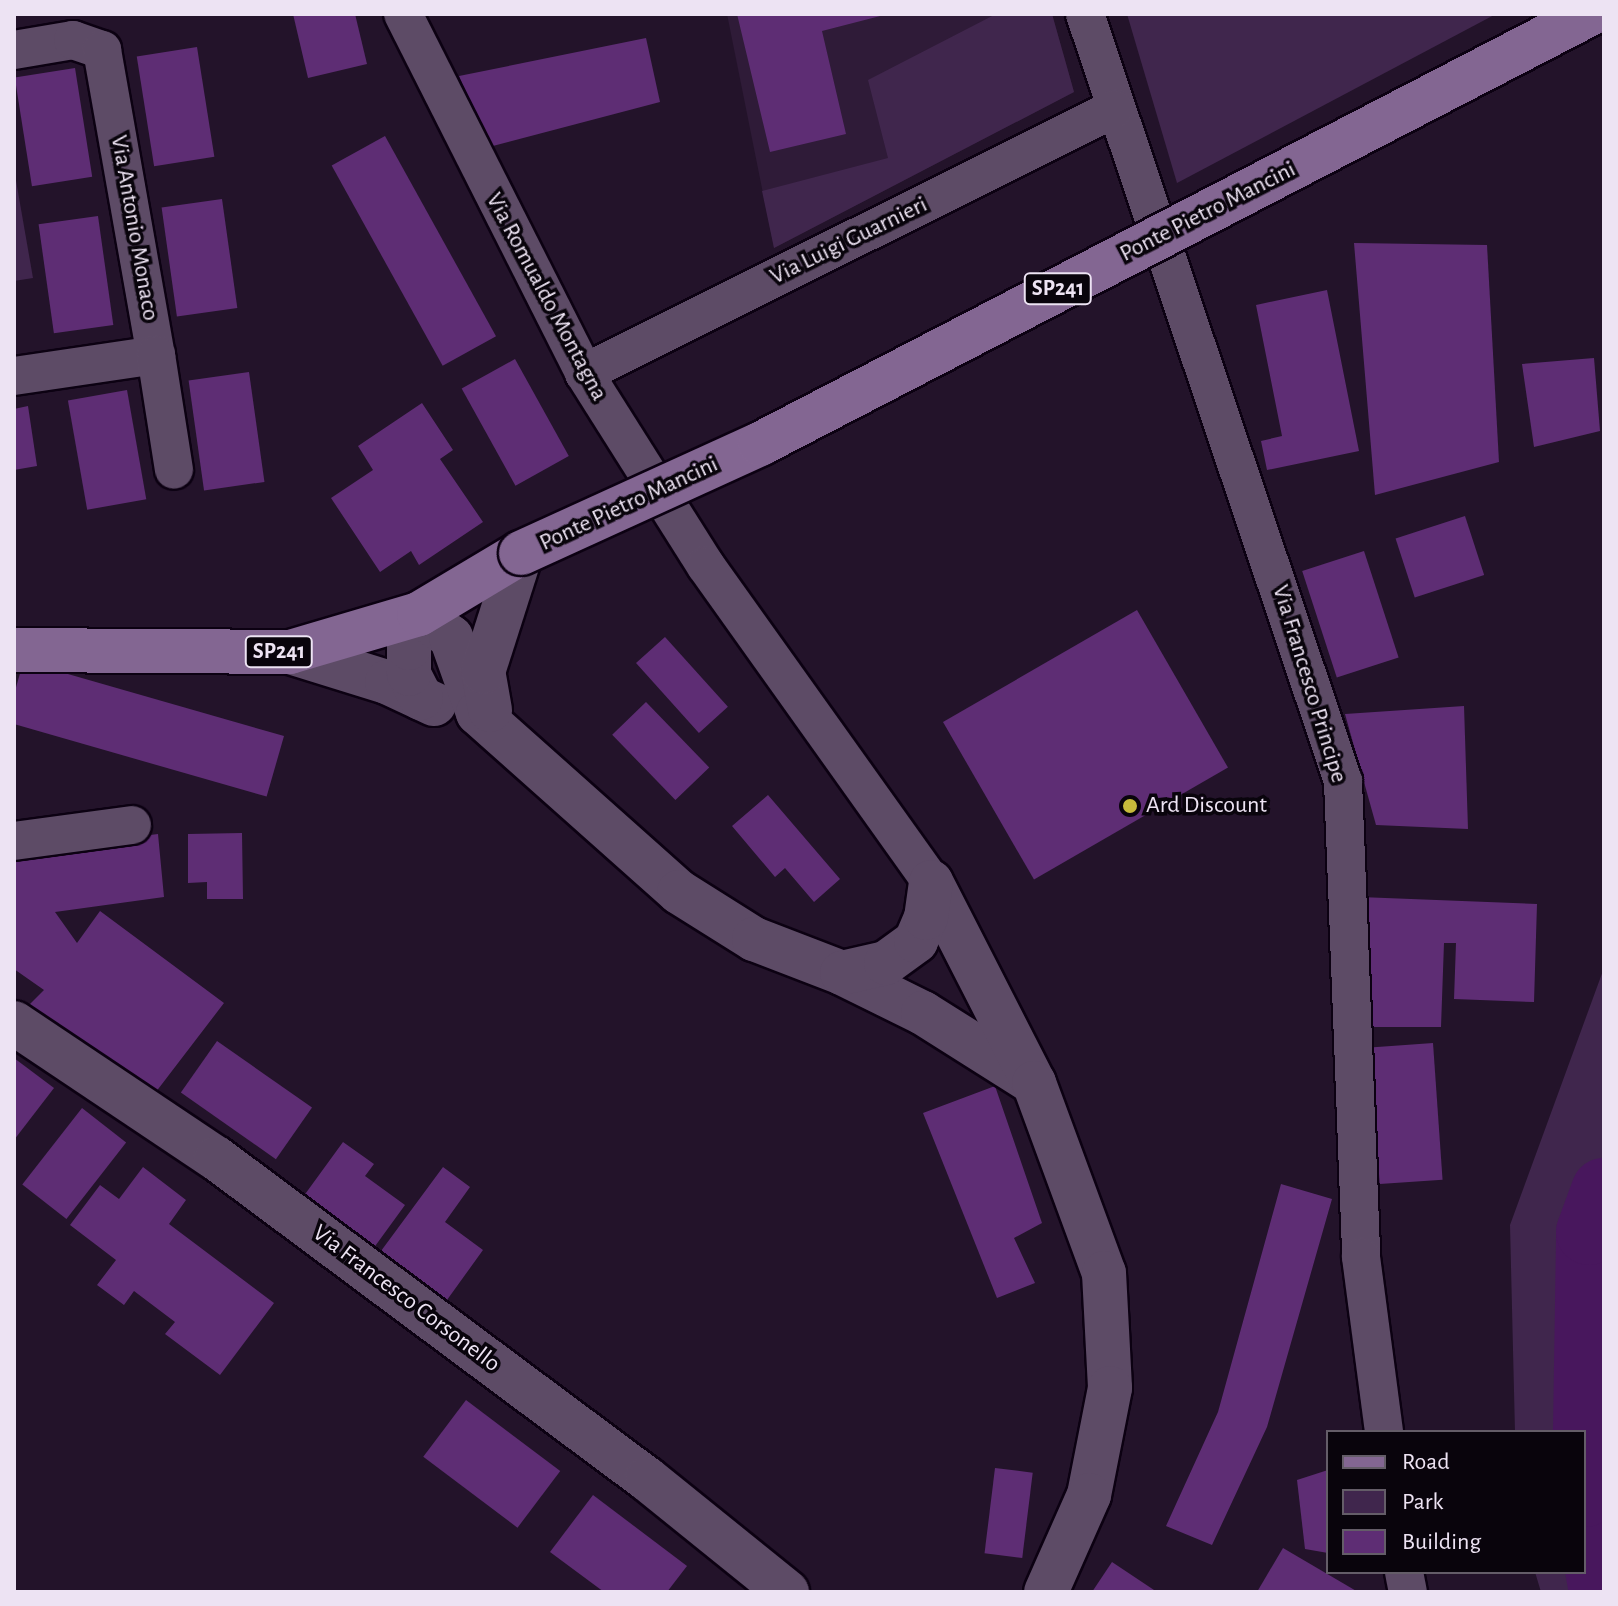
<!DOCTYPE html>
<html>
<head>
<meta charset="utf-8">
<style>
	body { margin:0 }
	#map { position:relative; width:1618px; height:1606px; overflow:hidden; background:#23132a; font-family:"Alegreya Sans",sans-serif }
	div>[style] { position:absolute }
	[style*='--x'] { left:calc(var(--x)*1px); top:calc(var(--y)*1px); width:calc(var(--w)*1px); rotate:calc(var(--a)*1deg) }
	.built>* { inset:0; background:#2f1b38 }
	.green>* { inset:0; background:#40264d }
	.stream>* { height:11px; margin:-5.5px; padding:0 5.5px; transform-origin:5.5px; border-radius:5.5px; background:#48175d }
	.river>* { height:66px; margin:-33px; padding:0 33px; transform-origin:33px; border-radius:33px; background:#48175d }
	.building>* { inset:0; background:#5e2d74; transform-origin:0 0 }
	.roads { filter:drop-shadow(2px 0 #0c0112) drop-shadow(-2px 0 #0c0112) drop-shadow(0 2px #0c0112) drop-shadow(0 -2px #0c0112) }
	.minor>* { height:38px; margin:-19px; padding:0 19px; transform-origin:19px; border-radius:19px; background:#5d4b66 }
	.tertiary>* { height:44px; margin:-22px; padding:0 22px; transform-origin:22px; border-radius:22px; background:#5d4b66 }
	.secondary>* { height:44px; margin:-22px; padding:0 22px; transform-origin:22px; border-radius:22px; background:#5d4b66 }
	.primary>* { height:44px; margin:-22px; padding:0 22px; transform-origin:22px; border-radius:22px; background:#836692 }
	.bridges { filter:drop-shadow(2px 0 #0c0112) drop-shadow(-2px 0 #0c0112) drop-shadow(0 2px #0c0112) drop-shadow(0 -2px #0c0112) }
	.primary-bridge>* { height:44px; margin:-22px; padding:0 22px; transform-origin:22px; border-radius:22px; background:#836692 }
	.dots>* { width:22px; height:22px; translate:-50% -50%; box-sizing:border-box; border:4px solid #09040c; border-radius:50% }
	span { translate:-50% -50%; white-space:nowrap; text-align:center; line-height:1.15; -webkit-text-stroke:7px #09040c; paint-order:stroke }
	.shield-label span { padding:2px 6px; background:#09040c; border:2px solid; border-radius:6px; -webkit-text-stroke-width:0 }
	.shield-label { font-size:22px; color:#ede3f3; font-weight:700 }
	.street-label { font-size:24px; color:#ede3f3 }
	.poi-label { font-size:24px; color:#ede3f3 }
	.left { translate:0 -50%; text-align:left }
	.frame { position:absolute; inset:0; border:16px solid #ede3f3; pointer-events:none }
	.legend { position:absolute; left:1326px; top:1430px; width:260px; height:144px; box-sizing:border-box; background:#09040c; border:2px solid #645d68; margin:0; padding:10px 14px; list-style:none; font-size:24px; color:#ede3f3 }
	.legend li { display:flex; align-items:center; gap:16px; height:40px }
	.legend b { width:40px; border:2px solid #645d68 }
</style>
</head>
<body>
<div id="map">
	<div class="built">
		<div style="clip-path:polygon(727px 14px,1052px 14px,1074px 92px,774px 248px)"></div>
	</div>
	<div class="green">
		<div style="clip-path:polygon(996px 14px,1052px 14px,1074px 92px,774px 248px,762px 191px,888px 158px,868px 80px)"></div>
		<div style="clip-path:polygon(1127px 14px,1496px 14px,1177px 183px)"></div>
		<div style="clip-path:polygon(14px 169px,33px 278px,14px 281px)"></div>
		<div style="clip-path:polygon(1604px 968px,1604px 1592px,1541px 1592px,1535px 1572px,1584px 1572px,1584px 1432px,1515px 1432px,1510px 1225px)"></div>
	</div>
	<div class="stream">
		<div style="--x:1585;--y:1440;--w:26;--a:43"></div>
	</div>
	<div class="river">
		<div style="--x:1602;--y:1592;--w:99;--a:-99.8"></div>
		<div style="--x:1585;--y:1494;--w:262;--a:-89.1"></div>
		<div style="--x:1589;--y:1232;--w:44;--a:-69.9"></div>
	</div>
	<div class="building">
		<div style="clip-path:polygon(293px 14px,355px 14px,367px 64px,308px 78px)"></div>
		<div style="clip-path:polygon(737px 14px,888px 14px,822px 31px,846px 134px,770px 152px)"></div>
		<div style="clip-path:polygon(646px 38px,660px 102px,489px 147px,459px 76px)"></div>
		<div style="left:197px;top:47px;width:111px;height:61px;rotate:81deg"></div>
		<div style="left:75px;top:68px;width:110px;height:61px;rotate:81deg"></div>
		<div style="left:385px;top:136px;width:229px;height:61px;rotate:61deg"></div>
		<div style="left:222px;top:199px;width:110px;height:61px;rotate:82deg"></div>
		<div style="left:98px;top:216px;width:110px;height:60px;rotate:82deg"></div>
		<div style="clip-path:polygon(1354px 243px,1487px 245px,1499px 462px,1375px 495px)"></div>
		<div style="clip-path:polygon(1327px 290px,1359px 451px,1267px 470px,1261px 441px,1282px 436px,1256px 305px)"></div>
		<div style="clip-path:polygon(1594px 358px,1600px 431px,1534px 447px,1522px 364px)"></div>
		<div style="left:515px;top:359px;width:111px;height:61px;rotate:61deg"></div>
		<div style="left:249px;top:372px;width:111px;height:61px;rotate:82deg"></div>
		<div style="left:127px;top:390px;width:111px;height:60px;rotate:80deg"></div>
		<div style="clip-path:polygon(422px 403px,453px 450px,440px 459px,483px 522px,419px 565px,411px 551px,380px 572px,331px 498px,373px 470px,358px 446px)"></div>
		<div style="clip-path:polygon(28px 406px,37px 466px,14px 470px,14px 409px)"></div>
		<div style="left:1465px;top:516px;width:62px;height:73px;rotate:72deg"></div>
		<div style="left:1364px;top:551px;width:112px;height:65px;rotate:72deg"></div>
		<div style="left:1137px;top:610px;width:182px;height:224px;rotate:60deg"></div>
		<div style="left:665px;top:637px;width:94px;height:39px;rotate:48deg"></div>
		<div style="left:646px;top:702px;width:91px;height:47px;rotate:46deg"></div>
		<div style="clip-path:polygon(1464px 706px,1468px 829px,1376px 825px,1345px 714px)"></div>
		<div style="left:284px;top:736px;width:63px;height:271px;rotate:106deg"></div>
		<div style="clip-path:polygon(768px 795px,840px 879px,814px 902px,785px 868px,775px 877px,732px 826px)"></div>
		<div style="clip-path:polygon(242px 833px,243px 899px,207px 899px,207px 882px,188px 883px,188px 834px)"></div>
		<div style="clip-path:polygon(158px 834px,164px 897px,55px 912px,77px 943px,100px 911px,224px 1003px,149px 1101px,27px 1007px,44px 990px,14px 969px,14px 858px,89px 852px,87px 843px)"></div>
		<div style="clip-path:polygon(1360px 897px,1537px 904px,1534px 1002px,1454px 999px,1456px 943px,1444px 943px,1441px 1027px,1368px 1027px)"></div>
		<div style="left:217px;top:1041px;width:116px;height:63px;rotate:35deg"></div>
		<div style="left:1433px;top:1043px;width:137px;height:63px;rotate:86deg"></div>
		<div style="clip-path:polygon(14px 1058px,54px 1088px,14px 1140px)"></div>
		<div style="clip-path:polygon(995px 1086px,1042px 1223px,1014px 1238px,1035px 1283px,997px 1298px,923px 1113px)"></div>
		<div style="left:82px;top:1108px;width:56px;height:97px;rotate:38deg"></div>
		<div style="clip-path:polygon(343px 1142px,374px 1164px,365px 1176px,405px 1205px,373px 1249px,303px 1197px)"></div>
		<div style="clip-path:polygon(143px 1167px,186px 1200px,169px 1224px,274px 1303px,220px 1375px,165px 1334px,175px 1322px,134px 1291px,124px 1305px,97px 1285px,116px 1260px,70px 1225px,100px 1185px,119px 1199px)"></div>
		<div style="clip-path:polygon(443px 1167px,470px 1187px,445px 1222px,483px 1250px,447px 1300px,381px 1251px)"></div>
		<div style="clip-path:polygon(1281px 1184px,1332px 1199px,1267px 1427px,1212px 1545px,1166px 1526px,1218px 1412px)"></div>
		<div style="left:466px;top:1400px;width:118px;height:71px;rotate:37deg"></div>
		<div style="left:995px;top:1468px;width:38px;height:86px;rotate:7deg"></div>
		<div style="clip-path:polygon(1328px 1470px,1328px 1553px,1305px 1549px,1297px 1480px)"></div>
		<div style="clip-path:polygon(593px 1495px,687px 1566px,667px 1592px,604px 1592px,550px 1552px)"></div>
		<div style="clip-path:polygon(1283px 1548px,1358px 1592px,1257px 1592px)"></div>
		<div style="clip-path:polygon(1112px 1562px,1157px 1592px,1092px 1592px)"></div>
	</div>
	<div class="roads">
		<div class="minor">
			<div style="--x:403;--y:14;--w:402;--a:63.2"></div>
			<div style="--x:584;--y:373;--w:228;--a:57.7"></div>
			<div style="--x:706;--y:566;--w:388;--a:54.5"></div>
			<div style="--x:1085;--y:14;--w:809;--a:71.41"></div>
			<div style="--x:1343;--y:781;--w:476;--a:87.8"></div>
			<div style="--x:1361;--y:1257;--w:177;--a:82.5"></div>
			<div style="--x:14;--y:50;--w:60;--a:-9.6"></div>
			<div style="--x:73;--y:40;--w:31;--a:19"></div>
			<div style="--x:102;--y:50;--w:310;--a:80"></div>
			<div style="--x:156;--y:355;--w:144;--a:171.6"></div>
			<div style="--x:156;--y:355;--w:116;--a:81.1"></div>
			<div style="--x:584;--y:373;--w:592;--a:-26.48"></div>
			<div style="--x:14;--y:841;--w:119;--a:-7.7"></div>
			<div style="--x:1404;--y:1572;--w:20;--a:79"></div>
		</div>
		<div class="tertiary">
			<div style="--x:14;--y:1023;--w:243;--a:33.8"></div>
			<div style="--x:216;--y:1158;--w:537;--a:36.68"></div>
			<div style="--x:647;--y:1479;--w:180;--a:38.9"></div>
		</div>
		<div class="secondary">
			<div style="--x:290;--y:652;--w:102;--a:17.2"></div>
			<div style="--x:387;--y:682;--w:52;--a:25.1"></div>
			<div style="--x:421;--y:698;--w:27;--a:-117"></div>
			<div style="--x:409;--y:674;--w:26;--a:-90"></div>
			<div style="--x:409;--y:648;--w:35;--a:-74"></div>
			<div style="--x:419;--y:614;--w:39;--a:36"></div>
			<div style="--x:451;--y:637;--w:81;--a:70.4"></div>
			<div style="--x:478;--y:713;--w:269;--a:41.7"></div>
			<div style="--x:679;--y:892;--w:89;--a:32.1"></div>
			<div style="--x:754;--y:939;--w:94;--a:21.1"></div>
			<div style="--x:842;--y:973;--w:90;--a:26.3"></div>
			<div style="--x:923;--y:1013;--w:131;--a:32.2"></div>
			<div style="--x:490;--y:710;--w:39;--a:-100"></div>
			<div style="--x:483;--y:672;--w:125;--a:-72.3"></div>
			<div style="--x:931;--y:882;--w:226;--a:62.9"></div>
			<div style="--x:1034;--y:1083;--w:202;--a:69.8"></div>
			<div style="--x:1104;--y:1273;--w:115;--a:87"></div>
			<div style="--x:1110;--y:1388;--w:109;--a:101.1"></div>
			<div style="--x:1089;--y:1495;--w:106;--a:113.9"></div>
			<div style="--x:842;--y:973;--w:45;--a:-12.8"></div>
			<div style="--x:886;--y:963;--w:37;--a:-36"></div>
			<div style="--x:916;--y:941;--w:25;--a:-67"></div>
			<div style="--x:926;--y:918;--w:36;--a:-82"></div>
		</div>
		<div class="primary">
			<div style="--x:14;--y:650;--w:276;--a:0.4"></div>
			<div style="--x:290;--y:652;--w:134;--a:-16.4"></div>
			<div style="--x:419;--y:614;--w:119;--a:-30.9"></div>
		</div>
	</div>
	<div class="bridges">
		<div class="primary-bridge">
			<div style="--x:521;--y:553;--w:263;--a:-24.5"></div>
			<div style="--x:760;--y:444;--w:935;--a:-27.39"></div>
		</div>
	</div>
	<div class="dots">
		<div style="left:1130px;top:806px;background:#c7bb3b"></div>
	</div>
	<div class="shield-label">
		<span style="left:1058px;top:289px">SP241</span>
		<span style="left:279px;top:652px">SP241</span>
	</div>
	<div class="street-label">
		<span style="left:1208px;top:212px;rotate:-27deg">Ponte Pietro Mancini</span>
		<span style="left:134px;top:228px;rotate:80deg">Via Antonio Monaco</span>
		<span style="left:849px;top:241px;rotate:-26deg">Via Luigi Guarnieri</span>
		<span style="left:546px;top:297px;rotate:62deg">Via Romualdo Montagna</span>
		<span style="left:629px;top:504px;rotate:-25deg">Ponte Pietro Mancini</span>
		<span style="left:1309px;top:684px;rotate:73deg">Via Francesco Principe</span>
		<span style="left:406px;top:1299px;rotate:37deg">Via Francesco Corsonello</span>
	</div>
	<div class="poi-label">
		<span class="left" style="left:1146px;top:806px">Ard Discount</span>
	</div>
	<div class="frame"></div>
	<ul class="legend">
	<li><b style="height:10px;background:#836692"></b>Road</li>
	<li><b style="height:22px;background:#40264d"></b>Park</li>
	<li><b style="height:22px;background:#5e2d74"></b>Building</li>
	</ul>
</div>
</body>
</html>
